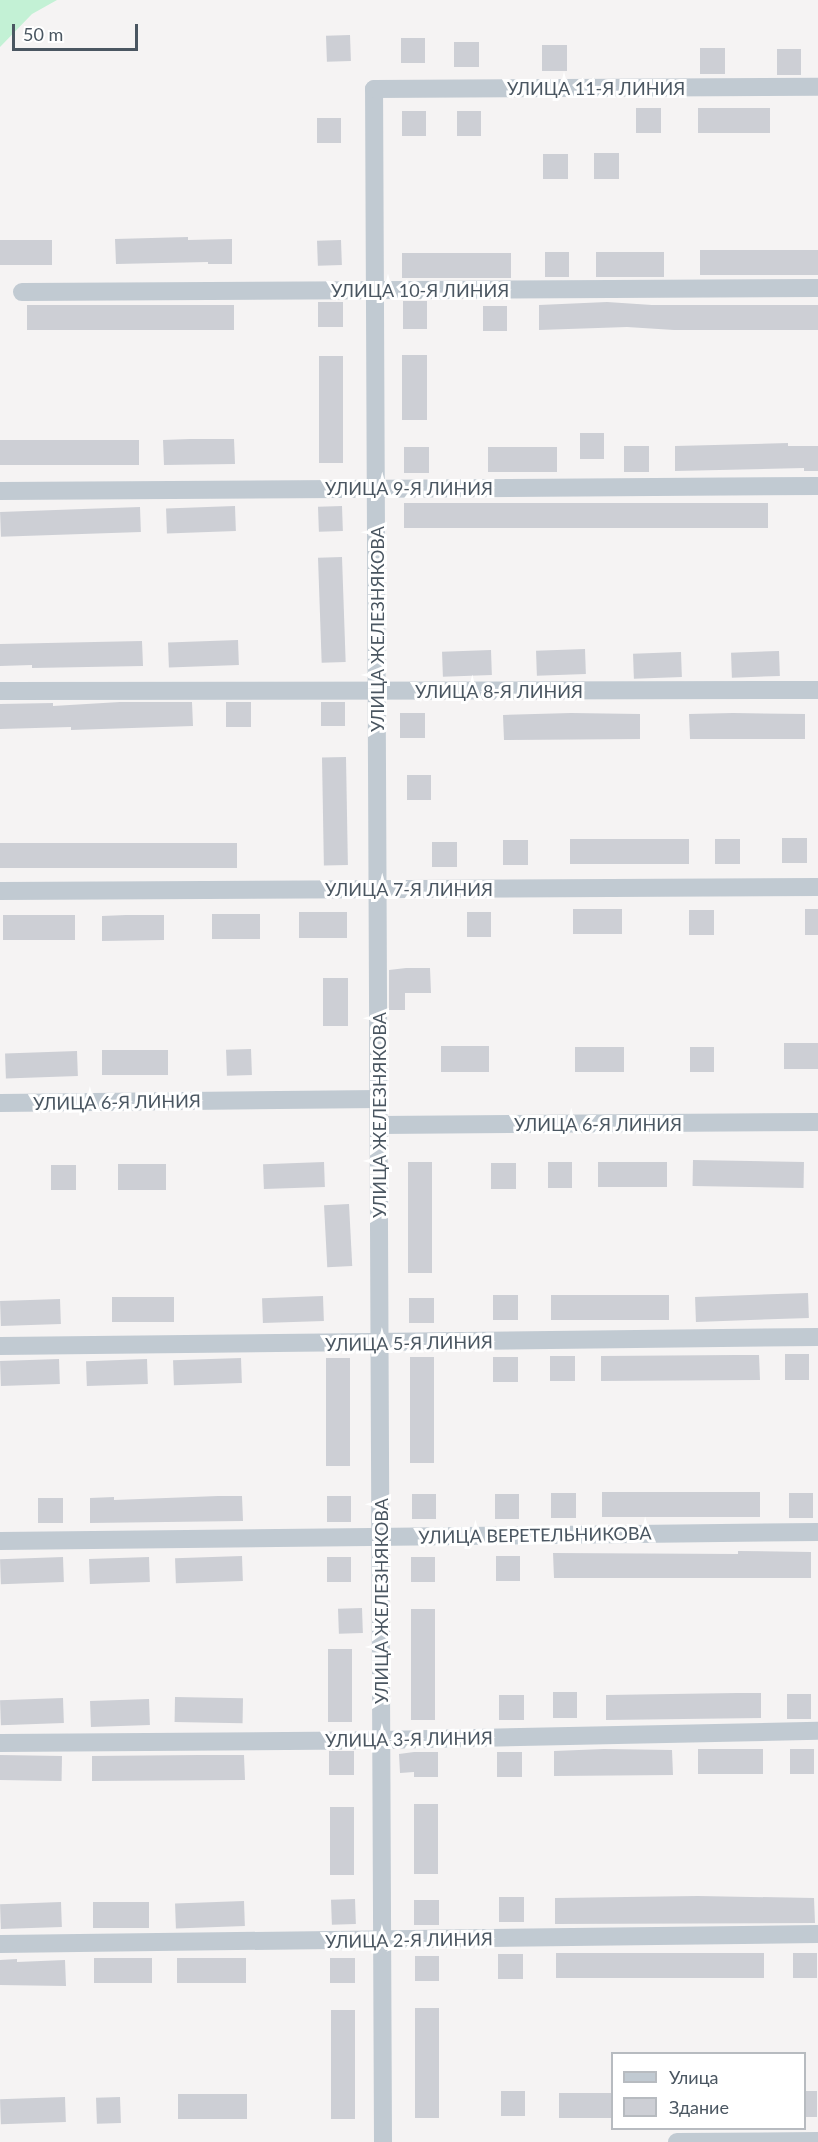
<!DOCTYPE html>
<html>
<head>
<meta charset="utf-8">
<style>
	body { margin:0 }
	#map { position:relative; width:818px; height:2142px; overflow:hidden; background:#f5f3f3; font-family:Lato,sans-serif }
	div>[style] { position:absolute }
	[style*='--x'] { left:calc(var(--x)*1px); top:calc(var(--y)*1px); width:calc(var(--w)*1px); rotate:calc(var(--a)*1deg) }
	.green>* { inset:0; background:#c3f1d5 }
	.building>* { inset:0; background:#cdcfd5; transform-origin:0 0 }
	.minor>* { height:18px; margin:-9px; padding:0 9px; transform-origin:9px; border-radius:9px; background:#c1cad2 }
	span { translate:-50% -50%; white-space:nowrap; text-align:center; line-height:1.15; -webkit-text-stroke:6px #fff; paint-order:stroke }
	.street-label { font-size:18px; color:#4a5661 }
	.legend { position:absolute; left:611px; top:2052px; width:195px; height:78px; box-sizing:border-box; background:#fff; border:2px solid #b7bbc0; margin:0; padding:8px 10px; list-style:none; font-size:18px; color:#4a5661 }
	.legend li { display:flex; align-items:center; gap:12px; height:30px }
	.legend b { width:30px; border:2px solid #b7bbc0 }
	.scale { position:absolute; left:12px; top:24px; width:126px; height:27px; box-sizing:border-box; border:3px solid #4a5661; border-top:0; padding-left:8px; font-size:18px; line-height:21px; white-space:nowrap; color:#4a5661; -webkit-text-stroke:4px #fff; paint-order:stroke }
</style>
</head>
<body>
<div id="map">
	<div class="green">
		<div style="clip-path:polygon(0 0,57px 0,32px 14px,0 47px)"></div>
	</div>
	<div class="building">
		<div style="left:350px;top:35px;width:26px;height:24px;rotate:88deg"></div>
		<div style="left:401px;top:38px;width:24px;height:25px"></div>
		<div style="left:454px;top:42px;width:25px;height:25px"></div>
		<div style="left:542px;top:45px;width:25px;height:26px"></div>
		<div style="left:700px;top:48px;width:25px;height:26px"></div>
		<div style="left:777px;top:49px;width:24px;height:26px"></div>
		<div style="left:636px;top:108px;width:25px;height:25px"></div>
		<div style="left:770px;top:108px;width:25px;height:72px;rotate:90deg"></div>
		<div style="left:402px;top:111px;width:24px;height:25px"></div>
		<div style="left:457px;top:111px;width:24px;height:25px"></div>
		<div style="left:317px;top:118px;width:24px;height:25px"></div>
		<div style="left:619px;top:153px;width:26px;height:25px;rotate:90deg"></div>
		<div style="left:543px;top:154px;width:25px;height:25px"></div>
		<div style="clip-path:polygon(188px 237px,188px 240px,232px 239px,232px 264px,208px 264px,208px 262px,116px 264px,115px 239px)"></div>
		<div style="left:52px;top:240px;width:25px;height:52px;rotate:90deg"></div>
		<div style="left:341px;top:240px;width:25px;height:24px;rotate:88deg"></div>
		<div style="left:700px;top:250px;width:118px;height:25px"></div>
		<div style="left:545px;top:252px;width:24px;height:25px"></div>
		<div style="left:664px;top:252px;width:25px;height:68px;rotate:90deg"></div>
		<div style="left:511px;top:253px;width:25px;height:109px;rotate:90deg"></div>
		<div style="left:403px;top:301px;width:24px;height:28px"></div>
		<div style="left:318px;top:302px;width:25px;height:25px"></div>
		<div style="clip-path:polygon(607px 302px,652px 305px,818px 305px,818px 330px,674px 330px,627px 327px,539px 330px,539px 305px)"></div>
		<div style="left:234px;top:305px;width:25px;height:207px;rotate:90deg"></div>
		<div style="left:483px;top:306px;width:24px;height:25px"></div>
		<div style="left:402px;top:355px;width:25px;height:65px"></div>
		<div style="left:319px;top:356px;width:24px;height:107px"></div>
		<div style="left:580px;top:433px;width:24px;height:26px"></div>
		<div style="clip-path:polygon(190px 439px,234px 439px,235px 464px,164px 465px,163px 440px)"></div>
		<div style="left:139px;top:440px;width:25px;height:139px;rotate:90deg"></div>
		<div style="clip-path:polygon(788px 443px,788px 446px,818px 446px,818px 471px,804px 471px,804px 468px,675px 471px,675px 446px)"></div>
		<div style="left:649px;top:446px;width:26px;height:25px;rotate:90deg"></div>
		<div style="left:404px;top:447px;width:25px;height:26px"></div>
		<div style="left:557px;top:447px;width:25px;height:69px;rotate:90deg"></div>
		<div style="left:768px;top:503px;width:25px;height:364px;rotate:90deg"></div>
		<div style="left:235px;top:506px;width:25px;height:69px;rotate:88deg"></div>
		<div style="left:342px;top:506px;width:25px;height:24px;rotate:88deg"></div>
		<div style="left:140px;top:507px;width:25px;height:140px;rotate:88deg"></div>
		<div style="left:342px;top:557px;width:105px;height:24px;rotate:88deg"></div>
		<div style="left:238px;top:640px;width:25px;height:70px;rotate:88deg"></div>
		<div style="clip-path:polygon(142px 641px,143px 666px,32px 668px,32px 665px,0 666px,0 644px)"></div>
		<div style="left:585px;top:649px;width:25px;height:49px;rotate:88deg"></div>
		<div style="left:491px;top:650px;width:25px;height:49px;rotate:88deg"></div>
		<div style="left:779px;top:651px;width:25px;height:48px;rotate:88deg"></div>
		<div style="left:681px;top:652px;width:25px;height:48px;rotate:88deg"></div>
		<div style="clip-path:polygon(120px 702px,192px 702px,193px 726px,71px 730px,71px 727px,0 729px,0 704px,53px 703px,53px 706px)"></div>
		<div style="left:226px;top:702px;width:25px;height:25px"></div>
		<div style="left:321px;top:702px;width:24px;height:24px"></div>
		<div style="left:400px;top:713px;width:25px;height:25px"></div>
		<div style="clip-path:polygon(571px 713px,640px 714px,640px 739px,504px 740px,503px 715px)"></div>
		<div style="clip-path:polygon(733px 713px,805px 714px,805px 739px,690px 739px,689px 714px)"></div>
		<div style="left:346px;top:757px;width:108px;height:24px;rotate:89deg"></div>
		<div style="left:407px;top:775px;width:24px;height:25px"></div>
		<div style="left:782px;top:838px;width:25px;height:25px"></div>
		<div style="left:570px;top:839px;width:119px;height:25px"></div>
		<div style="left:715px;top:839px;width:25px;height:25px"></div>
		<div style="left:503px;top:840px;width:25px;height:25px"></div>
		<div style="left:432px;top:842px;width:25px;height:25px"></div>
		<div style="left:237px;top:843px;width:25px;height:237px;rotate:90deg"></div>
		<div style="left:622px;top:909px;width:25px;height:49px;rotate:90deg"></div>
		<div style="left:818px;top:909px;width:26px;height:13px;rotate:90deg"></div>
		<div style="left:689px;top:910px;width:25px;height:25px"></div>
		<div style="left:347px;top:912px;width:26px;height:48px;rotate:90deg"></div>
		<div style="left:467px;top:912px;width:24px;height:25px"></div>
		<div style="left:212px;top:914px;width:48px;height:25px"></div>
		<div style="left:75px;top:915px;width:25px;height:72px;rotate:90deg"></div>
		<div style="clip-path:polygon(126px 915px,164px 915px,164px 940px,102px 941px,102px 916px)"></div>
		<div style="clip-path:polygon(406px 968px,430px 968px,431px 993px,405px 993px,405px 1010px,389px 1010px,389px 970px)"></div>
		<div style="left:323px;top:978px;width:25px;height:48px"></div>
		<div style="left:818px;top:1043px;width:26px;height:34px;rotate:90deg"></div>
		<div style="left:441px;top:1046px;width:48px;height:26px"></div>
		<div style="left:575px;top:1047px;width:49px;height:25px"></div>
		<div style="left:690px;top:1047px;width:24px;height:25px"></div>
		<div style="left:251px;top:1049px;width:26px;height:25px;rotate:88deg"></div>
		<div style="left:102px;top:1050px;width:66px;height:25px"></div>
		<div style="left:77px;top:1051px;width:25px;height:72px;rotate:88deg"></div>
		<div style="left:693px;top:1160px;width:111px;height:26px;rotate:1deg"></div>
		<div style="left:324px;top:1162px;width:25px;height:61px;rotate:88deg"></div>
		<div style="left:408px;top:1162px;width:24px;height:111px"></div>
		<div style="left:548px;top:1162px;width:24px;height:26px"></div>
		<div style="left:598px;top:1162px;width:69px;height:25px"></div>
		<div style="left:491px;top:1163px;width:25px;height:26px"></div>
		<div style="left:118px;top:1164px;width:48px;height:26px"></div>
		<div style="left:76px;top:1165px;width:25px;height:25px;rotate:90deg"></div>
		<div style="left:349px;top:1204px;width:62px;height:25px;rotate:87deg"></div>
		<div style="left:808px;top:1293px;width:25px;height:113px;rotate:88deg"></div>
		<div style="left:493px;top:1295px;width:25px;height:25px"></div>
		<div style="left:669px;top:1295px;width:25px;height:118px;rotate:90deg"></div>
		<div style="left:323px;top:1296px;width:25px;height:61px;rotate:88deg"></div>
		<div style="left:174px;top:1297px;width:25px;height:62px;rotate:90deg"></div>
		<div style="left:409px;top:1298px;width:25px;height:25px"></div>
		<div style="left:60px;top:1299px;width:25px;height:60px;rotate:88deg"></div>
		<div style="left:785px;top:1354px;width:24px;height:26px"></div>
		<div style="clip-path:polygon(735px 1355px,759px 1355px,760px 1380px,601px 1381px,601px 1356px)"></div>
		<div style="left:550px;top:1356px;width:25px;height:25px"></div>
		<div style="left:410px;top:1357px;width:24px;height:106px"></div>
		<div style="left:493px;top:1357px;width:25px;height:25px"></div>
		<div style="left:241px;top:1358px;width:25px;height:68px;rotate:88deg"></div>
		<div style="left:326px;top:1358px;width:24px;height:108px"></div>
		<div style="left:59px;top:1359px;width:25px;height:59px;rotate:88deg"></div>
		<div style="left:147px;top:1359px;width:25px;height:61px;rotate:88deg"></div>
		<div style="left:602px;top:1492px;width:158px;height:25px"></div>
		<div style="left:551px;top:1493px;width:25px;height:25px"></div>
		<div style="left:789px;top:1493px;width:24px;height:25px"></div>
		<div style="left:412px;top:1494px;width:24px;height:25px"></div>
		<div style="left:495px;top:1494px;width:24px;height:25px"></div>
		<div style="clip-path:polygon(218px 1496px,242px 1496px,243px 1521px,90px 1523px,90px 1498px,114px 1497px,114px 1500px)"></div>
		<div style="left:327px;top:1496px;width:24px;height:26px"></div>
		<div style="left:38px;top:1498px;width:25px;height:25px"></div>
		<div style="clip-path:polygon(738px 1551px,811px 1552px,811px 1578px,554px 1578px,553px 1553px,738px 1554px)"></div>
		<div style="left:242px;top:1556px;width:25px;height:67px;rotate:88deg"></div>
		<div style="left:496px;top:1556px;width:24px;height:25px"></div>
		<div style="left:63px;top:1557px;width:25px;height:63px;rotate:88deg"></div>
		<div style="left:149px;top:1557px;width:25px;height:60px;rotate:88deg"></div>
		<div style="left:327px;top:1557px;width:24px;height:25px"></div>
		<div style="left:411px;top:1557px;width:24px;height:25px"></div>
		<div style="left:362px;top:1608px;width:25px;height:24px;rotate:88deg"></div>
		<div style="left:411px;top:1609px;width:24px;height:111px"></div>
		<div style="left:328px;top:1649px;width:24px;height:73px"></div>
		<div style="left:577px;top:1692px;width:26px;height:24px;rotate:90deg"></div>
		<div style="clip-path:polygon(737px 1693px,761px 1693px,761px 1718px,606px 1720px,606px 1695px)"></div>
		<div style="left:787px;top:1694px;width:24px;height:25px"></div>
		<div style="left:499px;top:1695px;width:25px;height:25px"></div>
		<div style="left:175px;top:1697px;width:68px;height:25px;rotate:1deg"></div>
		<div style="left:63px;top:1698px;width:25px;height:63px;rotate:88deg"></div>
		<div style="left:149px;top:1699px;width:26px;height:59px;rotate:88deg"></div>
		<div style="clip-path:polygon(604px 1749px,672px 1750px,673px 1775px,554px 1776px,554px 1751px)"></div>
		<div style="left:698px;top:1749px;width:65px;height:25px"></div>
		<div style="left:790px;top:1749px;width:24px;height:25px"></div>
		<div style="left:354px;top:1751px;width:24px;height:25px;rotate:90deg"></div>
		<div style="clip-path:polygon(414px 1752px,438px 1752px,438px 1777px,414px 1777px,414px 1772px,400px 1773px,399px 1754px)"></div>
		<div style="left:497px;top:1752px;width:25px;height:25px"></div>
		<div style="left:0;top:1755px;width:62px;height:25px;rotate:1deg"></div>
		<div style="clip-path:polygon(199px 1755px,244px 1755px,245px 1780px,92px 1781px,92px 1756px)"></div>
		<div style="left:414px;top:1804px;width:24px;height:70px"></div>
		<div style="left:330px;top:1807px;width:24px;height:68px"></div>
		<div style="clip-path:polygon(698px 1896px,814px 1898px,815px 1923px,555px 1924px,555px 1898px)"></div>
		<div style="left:499px;top:1897px;width:25px;height:25px"></div>
		<div style="left:355px;top:1899px;width:25px;height:24px;rotate:88deg"></div>
		<div style="left:414px;top:1900px;width:25px;height:25px"></div>
		<div style="left:244px;top:1901px;width:25px;height:69px;rotate:88deg"></div>
		<div style="left:61px;top:1902px;width:25px;height:61px;rotate:88deg"></div>
		<div style="left:149px;top:1902px;width:26px;height:56px;rotate:90deg"></div>
		<div style="left:764px;top:1953px;width:25px;height:208px;rotate:90deg"></div>
		<div style="left:793px;top:1953px;width:24px;height:25px"></div>
		<div style="left:498px;top:1954px;width:25px;height:25px"></div>
		<div style="left:415px;top:1956px;width:24px;height:25px"></div>
		<div style="left:152px;top:1958px;width:25px;height:58px;rotate:90deg"></div>
		<div style="left:177px;top:1958px;width:69px;height:25px"></div>
		<div style="left:355px;top:1958px;width:25px;height:25px;rotate:90deg"></div>
		<div style="clip-path:polygon(17px 1959px,17px 1962px,65px 1960px,66px 1986px,0 1985px,0 1960px)"></div>
		<div style="left:415px;top:2008px;width:24px;height:110px"></div>
		<div style="left:331px;top:2010px;width:24px;height:109px"></div>
		<div style="left:501px;top:2091px;width:24px;height:25px"></div>
		<div style="left:817px;top:2091px;width:26px;height:13px;rotate:90deg"></div>
		<div style="left:559px;top:2093px;width:53px;height:25px"></div>
		<div style="left:247px;top:2094px;width:25px;height:69px;rotate:90deg"></div>
		<div style="left:65px;top:2097px;width:25px;height:65px;rotate:88deg"></div>
		<div style="left:120px;top:2097px;width:26px;height:24px;rotate:88deg"></div>
	</div>
	<div class="minor">
		<div style="--x:22;--y:292;--w:796;--a:-0.29"></div>
		<div style="--x:0;--y:491;--w:818;--a:-0.35"></div>
		<div style="--x:0;--y:691;--w:818;--a:-0.07"></div>
		<div style="--x:0;--y:891;--w:818;--a:-0.28"></div>
		<div style="--x:0;--y:1103;--w:379;--a:-0.6"></div>
		<div style="--x:379;--y:1125;--w:439;--a:-0.4"></div>
		<div style="--x:0;--y:1346;--w:818;--a:-0.63"></div>
		<div style="--x:0;--y:1541;--w:818;--a:-0.63"></div>
		<div style="--x:0;--y:1743;--w:382;--a:-0.4"></div>
		<div style="--x:382;--y:1740;--w:436;--a:-1.2"></div>
		<div style="--x:0;--y:1944;--w:818;--a:-0.7"></div>
		<div style="--x:383;--y:2142;--w:2053;--a:-90.25"></div>
		<div style="--x:374;--y:89;--w:444;--a:-0.3"></div>
		<div style="--x:677;--y:2142;--w:141;--a:-0.4"></div>
	</div>
	<div class="street-label">
		<span style="left:596px;top:88px">УЛИЦА 11-Я ЛИНИЯ</span>
		<span style="left:420px;top:290px">УЛИЦА 10-Я ЛИНИЯ</span>
		<span style="left:409px;top:488px">УЛИЦА 9-Я ЛИНИЯ</span>
		<span style="left:377px;top:629px;rotate:-90deg">УЛИЦА ЖЕЛЕЗНЯКОВА</span>
		<span style="left:499px;top:691px">УЛИЦА 8-Я ЛИНИЯ</span>
		<span style="left:409px;top:889px">УЛИЦА 7-Я ЛИНИЯ</span>
		<span style="left:117px;top:1102px;rotate:-1deg">УЛИЦА 6-Я ЛИНИЯ</span>
		<span style="left:379px;top:1115px;rotate:-90deg">УЛИЦА ЖЕЛЕЗНЯКОВА</span>
		<span style="left:598px;top:1124px">УЛИЦА 6-Я ЛИНИЯ</span>
		<span style="left:409px;top:1343px;rotate:-1deg">УЛИЦА 5-Я ЛИНИЯ</span>
		<span style="left:535px;top:1535px;rotate:-1deg">УЛИЦА ВЕРЕТЕЛЬНИКОВА</span>
		<span style="left:381px;top:1601px;rotate:-90deg">УЛИЦА ЖЕЛЕЗНЯКОВА</span>
		<span style="left:409px;top:1739px;rotate:-1deg">УЛИЦА 3-Я ЛИНИЯ</span>
		<span style="left:409px;top:1940px;rotate:-1deg">УЛИЦА 2-Я ЛИНИЯ</span>
	</div>
	<ul class="legend">
	<li><b style="height:8px;background:#c1cad2"></b>Улица</li>
	<li><b style="height:16px;background:#cdcfd5"></b>Здание</li>
	</ul>
	<div class="scale">50 m</div>
</div>
</body>
</html>
